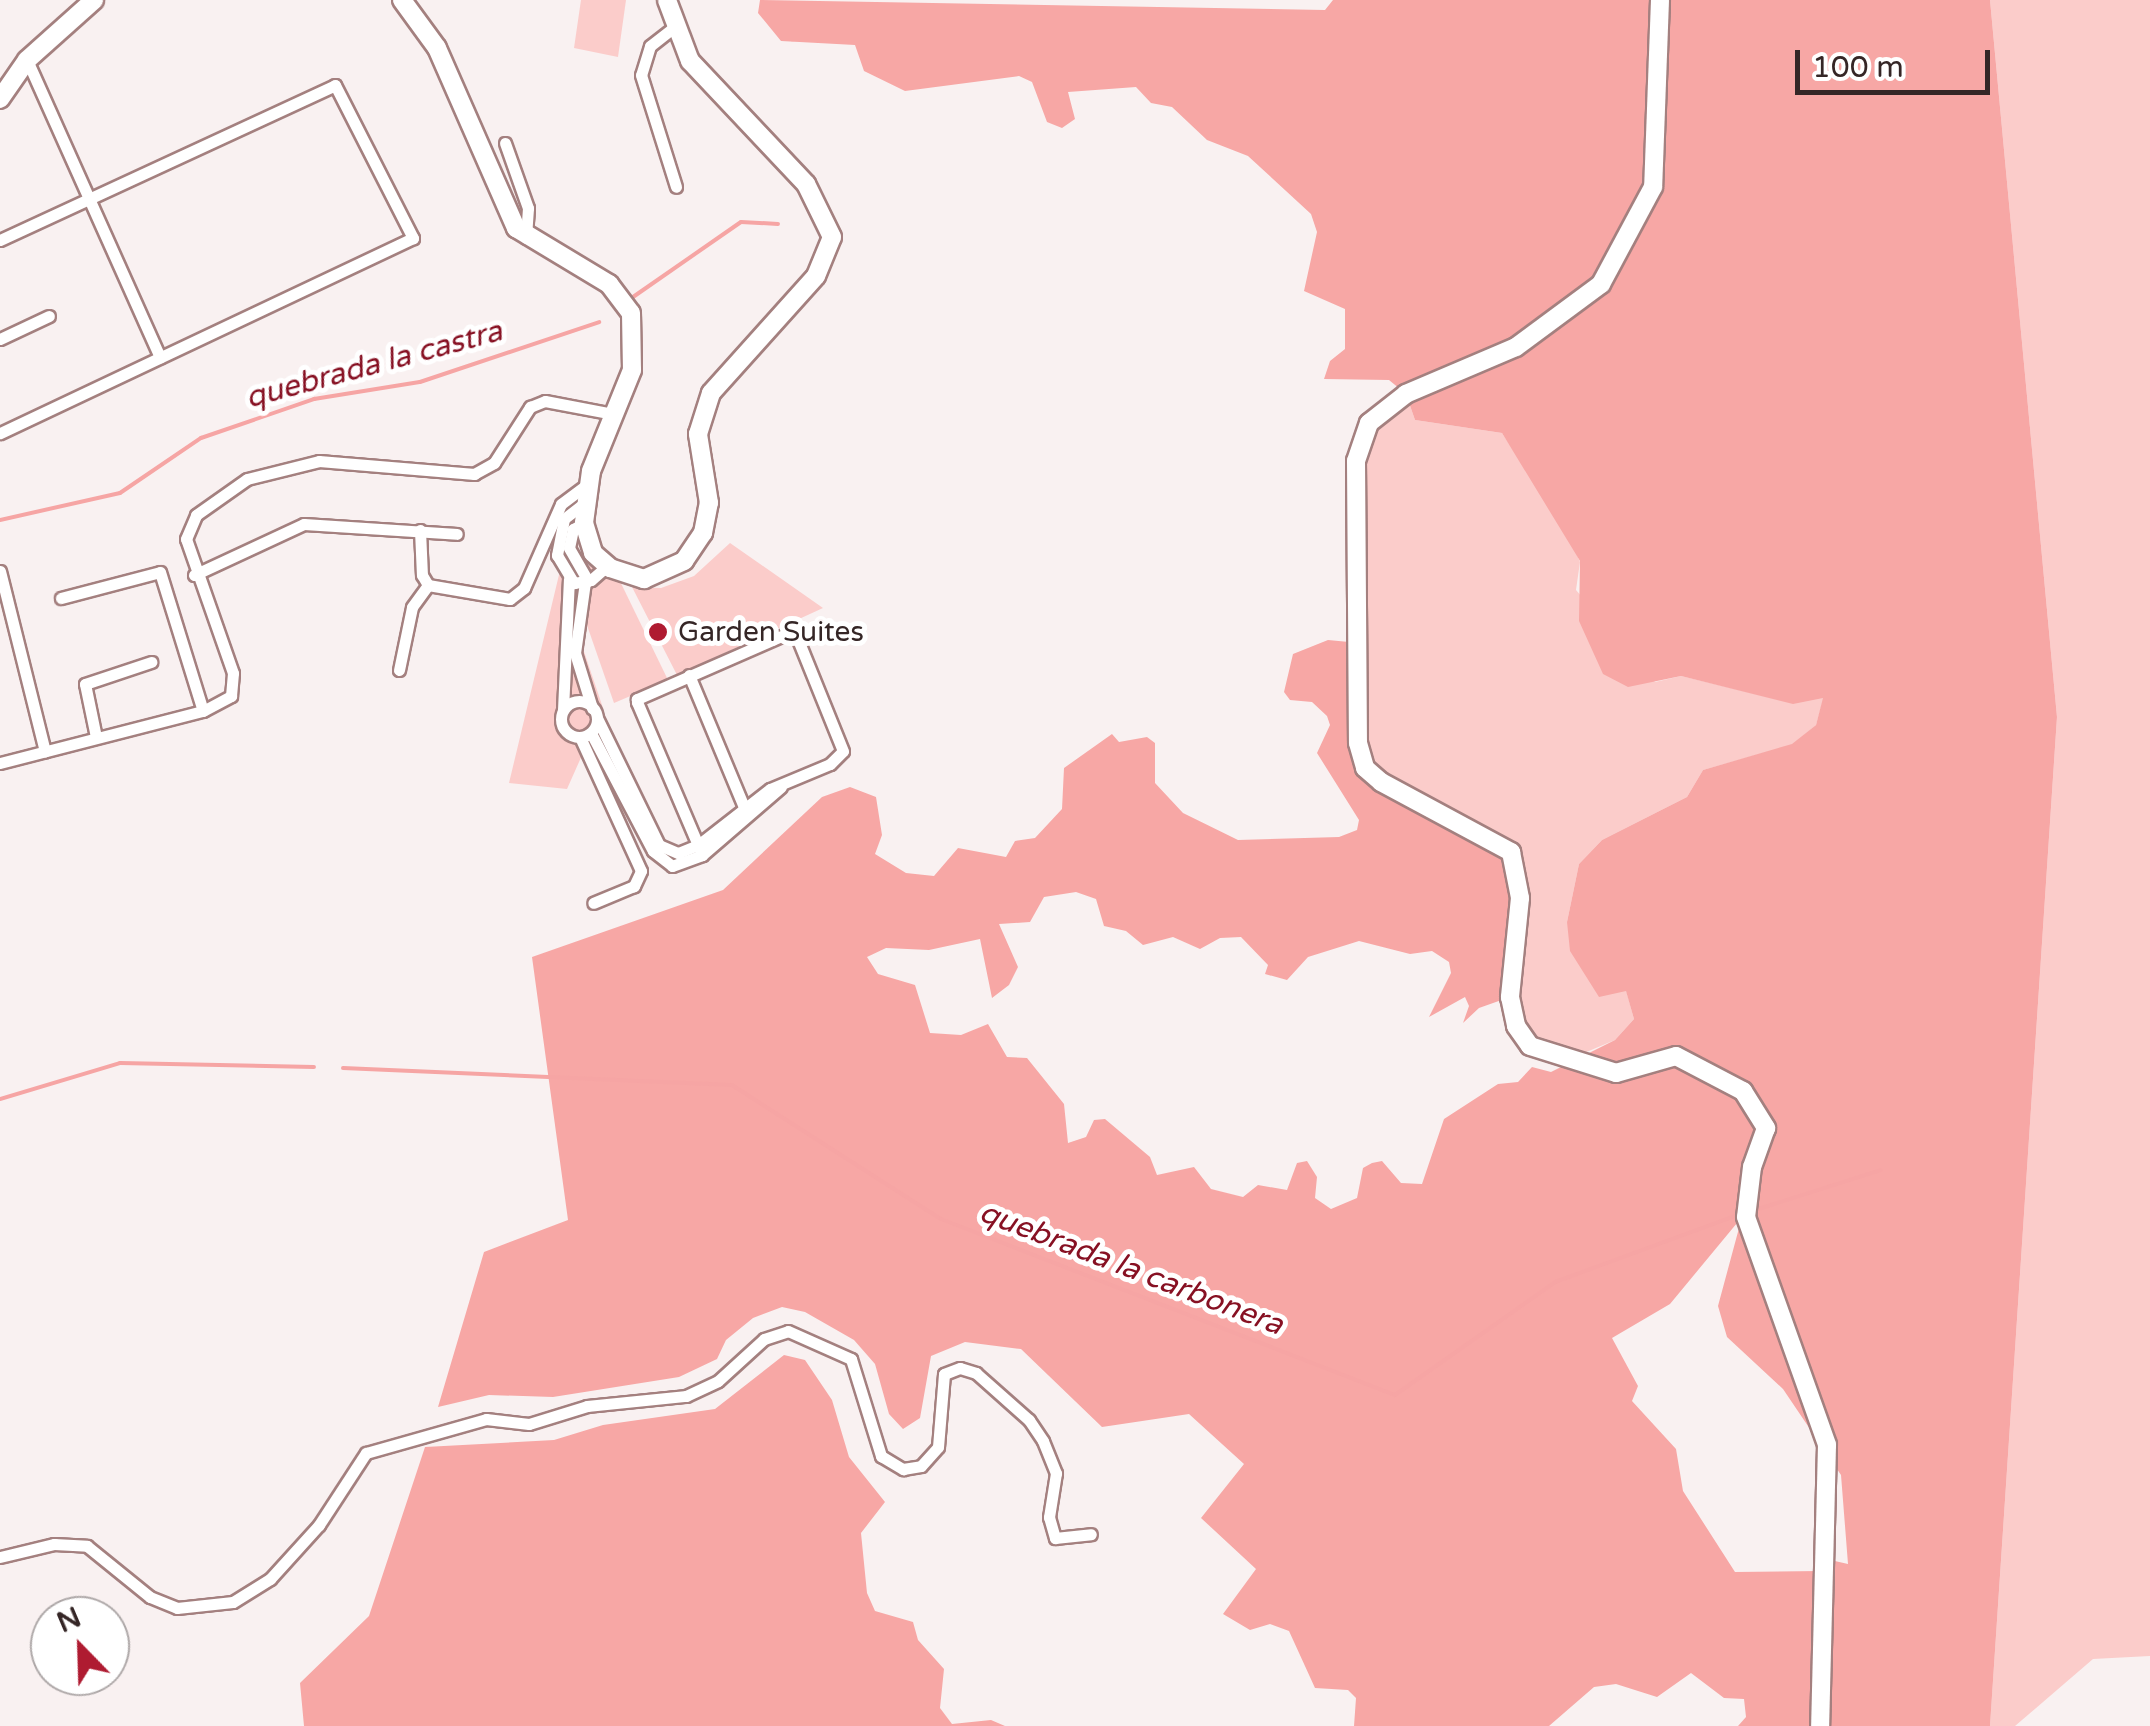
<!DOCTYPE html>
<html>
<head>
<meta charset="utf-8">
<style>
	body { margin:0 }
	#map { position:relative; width:2150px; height:1726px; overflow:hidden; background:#f9f1f1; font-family:"Varela Round",sans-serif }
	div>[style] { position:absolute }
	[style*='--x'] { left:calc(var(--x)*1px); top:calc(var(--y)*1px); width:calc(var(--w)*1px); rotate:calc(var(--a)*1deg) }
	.green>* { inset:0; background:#fbccca }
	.forest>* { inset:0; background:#f7a7a5 }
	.stream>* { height:4px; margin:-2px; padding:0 2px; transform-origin:2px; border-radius:2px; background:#f6a5a4 }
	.roads { filter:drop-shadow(2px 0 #a4807f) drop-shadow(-2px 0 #a4807f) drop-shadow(0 2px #a4807f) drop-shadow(0 -2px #a4807f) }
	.street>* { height:11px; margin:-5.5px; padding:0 5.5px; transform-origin:5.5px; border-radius:5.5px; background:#fff }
	.street>.ring { margin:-5.5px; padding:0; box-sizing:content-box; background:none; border:11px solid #fff; border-radius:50% }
	.secondary>* { height:18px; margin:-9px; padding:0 9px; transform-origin:9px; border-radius:9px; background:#fff }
	.dots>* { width:28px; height:28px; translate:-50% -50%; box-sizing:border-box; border:5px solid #fff; border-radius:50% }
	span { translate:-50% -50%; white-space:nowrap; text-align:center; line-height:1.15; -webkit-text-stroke:10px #fff; paint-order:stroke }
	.poi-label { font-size:28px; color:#352626 }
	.left { translate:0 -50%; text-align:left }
	.water-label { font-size:30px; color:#871123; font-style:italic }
	.north { position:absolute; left:30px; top:1596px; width:100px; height:100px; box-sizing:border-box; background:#fff; border:2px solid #aea8a8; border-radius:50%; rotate:337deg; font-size:28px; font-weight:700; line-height:40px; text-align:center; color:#352626 }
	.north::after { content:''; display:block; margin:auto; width:35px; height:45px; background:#af1b31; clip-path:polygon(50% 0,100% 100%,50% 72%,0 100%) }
	.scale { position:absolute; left:1795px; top:50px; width:195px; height:45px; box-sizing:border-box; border:5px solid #352626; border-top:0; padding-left:12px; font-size:30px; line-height:35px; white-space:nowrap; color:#352626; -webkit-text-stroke:8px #fff; paint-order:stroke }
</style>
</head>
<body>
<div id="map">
	<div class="green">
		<div style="clip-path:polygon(581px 0,626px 0,618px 57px,574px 48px)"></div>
		<div style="clip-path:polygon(1990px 0,2150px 0,2150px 1656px,2093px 1659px,2015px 1726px,1990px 1726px,2057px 717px)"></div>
		<div style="clip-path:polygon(1406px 394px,1415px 420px,1502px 433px,1568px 534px,1580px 562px,1576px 590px,1655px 682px,1681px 676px,1793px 703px,1824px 697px,1816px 725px,1792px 745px,1703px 770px,1687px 797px,1602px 840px,1579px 864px,1567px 922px,1626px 990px,1634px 1019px,1615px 1040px,1565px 1061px,1530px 1046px,1510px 997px,1365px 768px,1356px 461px,1369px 423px)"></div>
		<div style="clip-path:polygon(570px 529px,579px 542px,569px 607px,603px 708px,567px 789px,509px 783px)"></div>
		<div style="clip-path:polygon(730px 543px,823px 608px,677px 675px,632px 587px,661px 588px,694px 576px)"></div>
		<div style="clip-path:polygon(591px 556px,616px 573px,668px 680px,614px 703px,581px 608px)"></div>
	</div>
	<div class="forest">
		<div style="clip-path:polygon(evenodd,760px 0,1325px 10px,1333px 0,1990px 0,2057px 717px,1990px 1726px,1738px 1726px,1746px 1717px,1744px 1699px,1724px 1698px,1691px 1673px,1657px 1697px,1616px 1684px,1594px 1687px,1549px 1726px,1354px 1726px,1356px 1698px,1348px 1690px,1315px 1688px,1289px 1631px,1270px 1624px,1250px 1630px,1223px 1614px,1256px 1569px,1201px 1518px,1244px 1464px,1189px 1414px,1102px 1427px,1021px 1349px,965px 1342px,931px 1356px,920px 1418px,903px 1429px,889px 1414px,875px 1364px,854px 1340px,805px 1312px,782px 1307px,753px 1318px,726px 1340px,717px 1359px,679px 1377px,553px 1397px,489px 1395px,438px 1407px,484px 1252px,568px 1220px,532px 957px,723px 890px,822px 797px,850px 787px,876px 797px,882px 835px,875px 854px,906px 873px,934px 876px,958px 848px,1006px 857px,1015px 841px,1035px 838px,1062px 809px,1064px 768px,1112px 734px,1119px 742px,1147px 737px,1155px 743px,1155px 783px,1183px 813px,1238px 840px,1339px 837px,1357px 830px,1359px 820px,1317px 753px,1330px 725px,1327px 716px,1312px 702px,1290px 700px,1284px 692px,1293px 654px,1328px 640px,1349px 642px,1365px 768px,1499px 842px,1520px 898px,1510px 997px,1479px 1008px,1463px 1023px,1469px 1006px,1465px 997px,1429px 1017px,1451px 973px,1449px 962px,1432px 951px,1410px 954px,1359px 941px,1308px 957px,1287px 980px,1265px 974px,1268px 965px,1241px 937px,1220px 938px,1200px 949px,1173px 937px,1143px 945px,1126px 931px,1104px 926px,1096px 899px,1076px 892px,1044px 897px,1030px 922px,999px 924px,1018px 967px,1009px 985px,992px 998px,980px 939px,929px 950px,886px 948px,867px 957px,878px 974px,915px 985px,930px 1033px,961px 1035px,988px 1024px,1007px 1057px,1027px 1058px,1064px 1104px,1068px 1143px,1086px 1137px,1094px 1120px,1105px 1119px,1150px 1157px,1157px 1175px,1194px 1167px,1211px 1189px,1243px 1197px,1258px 1185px,1287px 1190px,1297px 1163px,1307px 1161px,1317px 1177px,1315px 1198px,1331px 1209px,1357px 1198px,1363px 1168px,1372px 1163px,1382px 1161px,1401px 1183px,1422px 1184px,1444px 1119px,1498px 1084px,1518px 1082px,1532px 1067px,1551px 1072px,1615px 1040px,1634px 1019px,1626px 991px,1599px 997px,1570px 951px,1567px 922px,1579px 864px,1602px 840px,1687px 797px,1703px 770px,1792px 744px,1816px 725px,1823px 698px,1793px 704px,1681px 676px,1628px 687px,1603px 674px,1579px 621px,1580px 561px,1502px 433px,1415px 420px,1406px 394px,1389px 380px,1324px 379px,1330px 361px,1345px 349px,1345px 309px,1304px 291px,1317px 232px,1311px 214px,1248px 156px,1207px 140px,1172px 107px,1151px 103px,1136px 87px,1068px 92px,1075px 119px,1062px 128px,1047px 122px,1032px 82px,1019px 76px,905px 91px,864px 71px,855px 45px,781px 41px,758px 13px,760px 0,1742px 1217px,1718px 1306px,1727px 1337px,1783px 1389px,1841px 1475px,1848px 1564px,1826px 1559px,1820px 1571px,1735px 1572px,1683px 1491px,1676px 1449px,1632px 1401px,1638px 1386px,1612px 1338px,1670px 1304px,1742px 1217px)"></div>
		<div style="clip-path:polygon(784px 1355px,805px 1360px,832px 1400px,849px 1457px,885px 1502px,861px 1533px,867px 1593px,875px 1611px,913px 1622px,918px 1640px,944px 1669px,940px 1708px,952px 1724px,991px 1720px,1005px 1726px,304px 1726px,300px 1683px,369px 1616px,425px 1447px,554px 1440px,603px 1425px,715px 1409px)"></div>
	</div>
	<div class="stream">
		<div style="--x:633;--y:297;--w:131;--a:-34.8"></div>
		<div style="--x:741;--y:222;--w:37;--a:3"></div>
		<div style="--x:0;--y:520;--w:123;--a:-12.7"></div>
		<div style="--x:120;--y:493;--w:98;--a:-34.2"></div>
		<div style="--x:201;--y:438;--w:120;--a:-19"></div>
		<div style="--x:314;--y:399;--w:107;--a:-9.1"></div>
		<div style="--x:420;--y:382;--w:189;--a:-18.5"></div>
		<div style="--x:343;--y:1068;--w:389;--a:2.5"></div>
		<div style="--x:732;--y:1085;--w:248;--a:32.7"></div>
		<div style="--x:941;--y:1219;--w:487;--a:21.2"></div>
		<div style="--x:1395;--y:1395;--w:196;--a:-35.2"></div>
		<div style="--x:1555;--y:1282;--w:195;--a:-20.1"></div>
		<div style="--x:0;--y:1099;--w:125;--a:-16.7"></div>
		<div style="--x:120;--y:1063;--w:194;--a:1.2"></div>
		<div style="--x:1752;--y:1211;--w:135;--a:-17.6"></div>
	</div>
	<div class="roads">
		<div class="street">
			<div style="--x:673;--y:28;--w:29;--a:142"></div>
			<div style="--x:650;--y:46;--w:30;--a:107"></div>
			<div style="--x:641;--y:75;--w:117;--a:72.6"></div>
			<div style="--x:27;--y:60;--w:326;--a:65.9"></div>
			<div style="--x:505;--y:143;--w:69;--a:70.5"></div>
			<div style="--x:528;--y:208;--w:30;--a:94"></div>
			<div style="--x:0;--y:240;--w:369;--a:-24.8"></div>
			<div style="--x:335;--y:85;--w:172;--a:63"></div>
			<div style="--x:413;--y:238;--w:457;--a:154.7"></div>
			<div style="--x:0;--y:339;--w:54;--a:-25.1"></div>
			<div style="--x:583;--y:504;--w:24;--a:142"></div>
			<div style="--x:564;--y:519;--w:37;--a:101"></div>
			<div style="--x:557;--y:555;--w:33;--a:59"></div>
			<div style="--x:574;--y:583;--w:17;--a:-10"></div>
			<div style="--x:591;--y:580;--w:21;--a:-41"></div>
			<div style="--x:584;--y:523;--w:13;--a:151"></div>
			<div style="--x:573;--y:529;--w:19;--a:102"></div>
			<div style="--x:569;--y:548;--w:38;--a:60"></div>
			<div style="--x:420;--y:530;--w:45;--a:87.5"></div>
			<div style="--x:422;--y:575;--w:12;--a:59"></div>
			<div style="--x:428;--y:585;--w:83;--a:9.7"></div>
			<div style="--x:510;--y:599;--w:18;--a:-38"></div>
			<div style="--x:524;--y:588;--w:92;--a:-66.2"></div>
			<div style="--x:561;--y:504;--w:34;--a:-37"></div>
			<div style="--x:0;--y:571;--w:186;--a:76"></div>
			<div style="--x:194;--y:575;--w:121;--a:-24.9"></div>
			<div style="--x:304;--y:524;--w:153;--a:3.7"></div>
			<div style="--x:585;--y:582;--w:72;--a:98"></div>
			<div style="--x:575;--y:653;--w:58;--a:72.8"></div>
			<div style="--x:61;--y:598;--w:102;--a:-14.7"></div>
			<div style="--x:160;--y:572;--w:145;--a:72.8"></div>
			<div style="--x:399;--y:670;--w:64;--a:-78.3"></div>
			<div style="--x:412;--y:607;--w:27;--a:-54"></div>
			<div style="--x:689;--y:675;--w:151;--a:67.4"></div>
			<div class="ring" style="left:561px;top:701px;width:25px;height:25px"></div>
			<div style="--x:563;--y:710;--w:131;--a:-87.4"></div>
			<div style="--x:597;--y:718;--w:141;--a:64"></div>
			<div style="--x:659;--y:845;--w:21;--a:23"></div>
			<div style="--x:678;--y:853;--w:22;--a:-22"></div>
			<div style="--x:698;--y:845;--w:91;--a:-37.9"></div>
			<div style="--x:770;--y:789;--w:65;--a:-22.6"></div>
			<div style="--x:830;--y:764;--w:18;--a:-45"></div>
			<div style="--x:843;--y:751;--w:123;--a:-112"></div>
			<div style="--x:797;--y:637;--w:11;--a:-165"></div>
			<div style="--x:786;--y:634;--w:163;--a:156.4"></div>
			<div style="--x:637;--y:699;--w:3;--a:90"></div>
			<div style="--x:637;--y:702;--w:155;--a:66.9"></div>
			<div style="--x:698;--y:845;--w:11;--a:68"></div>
			<div style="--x:591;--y:733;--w:133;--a:62.3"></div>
			<div style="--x:653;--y:851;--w:24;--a:38"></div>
			<div style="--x:672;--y:866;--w:32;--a:-20"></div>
			<div style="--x:702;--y:855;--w:104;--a:-40.7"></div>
			<div style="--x:96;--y:737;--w:54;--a:-101.7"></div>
			<div style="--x:85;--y:684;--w:70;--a:-18.4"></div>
			<div style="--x:580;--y:737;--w:147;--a:65.5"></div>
			<div style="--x:641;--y:871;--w:17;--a:115"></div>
			<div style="--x:634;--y:886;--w:44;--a:157.5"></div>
			<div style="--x:0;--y:763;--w:210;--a:-14.4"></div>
			<div style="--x:203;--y:711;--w:32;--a:-28"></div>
			<div style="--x:231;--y:696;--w:23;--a:-85"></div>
			<div style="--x:233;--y:673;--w:142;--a:-109.3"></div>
			<div style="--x:186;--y:539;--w:26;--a:-67"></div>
			<div style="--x:196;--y:515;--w:62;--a:-35.2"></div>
			<div style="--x:247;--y:479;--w:74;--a:-14"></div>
			<div style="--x:319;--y:461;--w:156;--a:4.8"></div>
			<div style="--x:474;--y:474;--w:23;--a:-29"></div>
			<div style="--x:494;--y:463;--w:67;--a:-57.3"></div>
			<div style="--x:530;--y:407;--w:16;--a:-22"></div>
			<div style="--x:545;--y:401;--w:69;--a:10.8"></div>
			<div style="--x:0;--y:1557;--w:56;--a:-13.5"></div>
			<div style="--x:54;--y:1544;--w:33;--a:3"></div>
			<div style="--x:87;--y:1546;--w:81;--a:39"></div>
			<div style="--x:150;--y:1597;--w:29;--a:22"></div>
			<div style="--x:177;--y:1608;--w:56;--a:-6.1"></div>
			<div style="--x:233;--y:1602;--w:44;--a:-31.9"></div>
			<div style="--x:270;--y:1579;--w:73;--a:-47.8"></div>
			<div style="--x:319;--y:1525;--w:86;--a:-56.9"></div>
			<div style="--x:366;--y:1453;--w:125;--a:-15.8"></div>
			<div style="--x:486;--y:1419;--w:43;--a:6.6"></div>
			<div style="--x:529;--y:1424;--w:61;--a:-17.2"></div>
			<div style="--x:587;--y:1406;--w:100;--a:-5.8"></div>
			<div style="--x:686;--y:1396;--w:35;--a:-25"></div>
			<div style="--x:718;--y:1381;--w:62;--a:-42.4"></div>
			<div style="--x:764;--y:1339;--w:25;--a:-18"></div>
			<div style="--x:788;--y:1331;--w:69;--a:24"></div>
			<div style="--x:851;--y:1359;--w:102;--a:72.8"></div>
			<div style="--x:881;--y:1456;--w:26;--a:31"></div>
			<div style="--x:903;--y:1469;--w:18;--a:-9"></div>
			<div style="--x:921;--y:1466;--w:25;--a:-48"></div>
			<div style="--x:938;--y:1447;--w:73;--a:-85.3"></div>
			<div style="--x:944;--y:1374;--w:17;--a:-21"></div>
			<div style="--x:960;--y:1368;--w:17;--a:17"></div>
			<div style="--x:976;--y:1373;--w:71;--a:41.6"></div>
			<div style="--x:1029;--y:1420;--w:25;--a:56"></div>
			<div style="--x:1043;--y:1441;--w:35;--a:68"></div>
			<div style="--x:1056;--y:1473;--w:45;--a:99"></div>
			<div style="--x:1049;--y:1517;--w:22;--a:74"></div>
			<div style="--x:1055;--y:1538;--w:36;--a:-6"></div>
		</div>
		<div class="secondary">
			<div style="--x:402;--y:0;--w:59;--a:53.9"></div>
			<div style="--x:437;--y:48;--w:197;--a:66.3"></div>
			<div style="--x:516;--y:228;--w:109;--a:31.1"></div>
			<div style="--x:609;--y:284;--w:36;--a:53"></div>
			<div style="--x:631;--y:313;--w:57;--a:89"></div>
			<div style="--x:632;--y:370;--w:109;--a:112.1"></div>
			<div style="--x:591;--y:471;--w:52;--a:97.7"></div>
			<div style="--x:584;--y:523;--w:31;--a:73"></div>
			<div style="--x:593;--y:553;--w:23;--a:41"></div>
			<div style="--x:610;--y:568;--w:36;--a:18"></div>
			<div style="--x:644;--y:579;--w:44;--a:-24.2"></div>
			<div style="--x:684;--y:561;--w:34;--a:-56"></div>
			<div style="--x:703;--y:533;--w:31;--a:-79"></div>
			<div style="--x:709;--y:503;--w:70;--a:-99.1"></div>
			<div style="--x:698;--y:434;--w:43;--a:-72.4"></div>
			<div style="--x:711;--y:393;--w:157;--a:-48.1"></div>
			<div style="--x:816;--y:276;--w:42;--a:-67.7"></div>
			<div style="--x:832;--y:237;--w:59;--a:-116.1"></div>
			<div style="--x:806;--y:184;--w:169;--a:-133.3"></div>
			<div style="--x:690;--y:61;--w:65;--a:-110.7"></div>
			<div style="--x:1660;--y:0;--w:187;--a:92.1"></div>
			<div style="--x:1653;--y:187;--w:110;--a:118.2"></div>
			<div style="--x:1601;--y:284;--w:106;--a:143.5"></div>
			<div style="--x:1516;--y:347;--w:120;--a:156.9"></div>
			<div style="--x:1406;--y:394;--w:47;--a:141.9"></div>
			<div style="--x:1369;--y:423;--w:40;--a:108.9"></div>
			<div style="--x:1356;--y:461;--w:282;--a:89.6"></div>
			<div style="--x:1358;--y:743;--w:26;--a:74"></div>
			<div style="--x:1365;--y:768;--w:21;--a:41"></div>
			<div style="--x:1381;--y:782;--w:148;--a:28.3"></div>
			<div style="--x:1511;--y:852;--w:47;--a:78.9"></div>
			<div style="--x:1520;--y:898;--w:100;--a:95.8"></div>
			<div style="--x:1510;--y:997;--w:30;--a:78"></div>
			<div style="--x:1516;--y:1026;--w:24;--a:55"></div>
			<div style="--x:1530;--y:1046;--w:90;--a:17.4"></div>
			<div style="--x:1616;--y:1073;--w:62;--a:-15.8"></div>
			<div style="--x:1676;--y:1056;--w:76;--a:27.6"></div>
			<div style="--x:1743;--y:1091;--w:44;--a:58.1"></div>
			<div style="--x:1766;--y:1128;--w:41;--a:109.7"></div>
			<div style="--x:1752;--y:1167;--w:50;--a:96.8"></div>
			<div style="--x:1746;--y:1217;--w:242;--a:70.4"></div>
			<div style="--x:1827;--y:1445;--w:281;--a:91.4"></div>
			<div style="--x:0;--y:99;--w:47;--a:-55.3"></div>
			<div style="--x:27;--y:60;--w:90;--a:-41.8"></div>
		</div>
	</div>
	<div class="dots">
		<div style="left:658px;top:632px;background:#af1b31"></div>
	</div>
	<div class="poi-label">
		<span class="left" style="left:678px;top:632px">Garden Suites</span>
	</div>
	<div class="water-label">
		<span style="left:374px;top:365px;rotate:-15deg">quebrada la castra</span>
		<span style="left:1131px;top:1269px;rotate:21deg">quebrada la carbonera</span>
	</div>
	<div class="north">N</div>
	<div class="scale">100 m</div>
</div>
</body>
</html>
